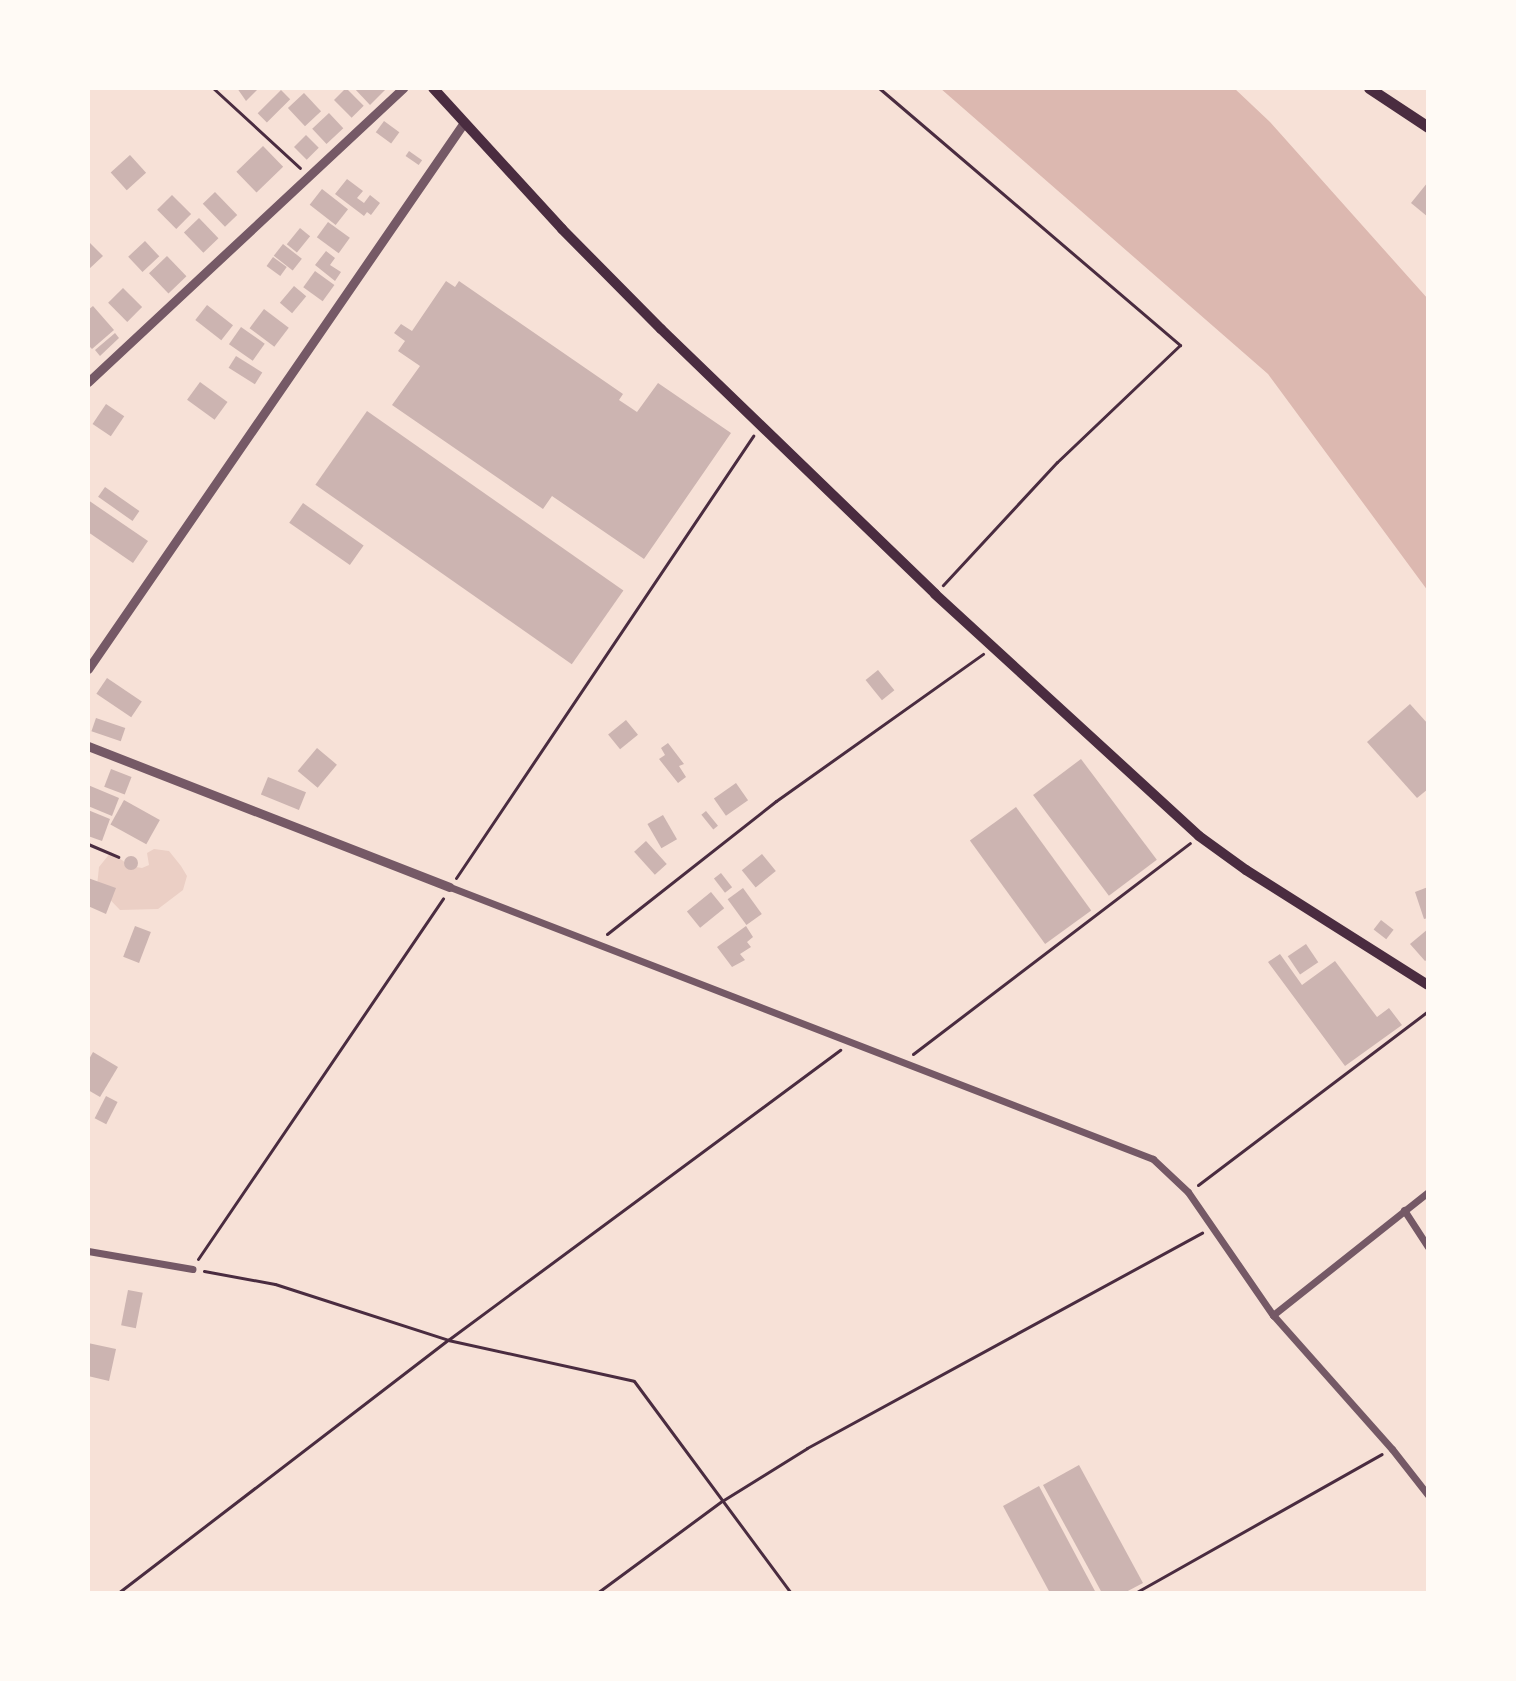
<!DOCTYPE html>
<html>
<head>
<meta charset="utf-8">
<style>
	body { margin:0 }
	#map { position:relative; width:1516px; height:1681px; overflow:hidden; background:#f7e1d7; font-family:Commissioner,sans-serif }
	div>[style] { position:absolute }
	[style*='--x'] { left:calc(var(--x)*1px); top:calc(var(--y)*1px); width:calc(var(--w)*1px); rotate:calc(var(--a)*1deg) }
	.green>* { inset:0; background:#ebcfc5 }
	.water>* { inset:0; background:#dcb8b0 }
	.building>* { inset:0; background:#ccb4b1; transform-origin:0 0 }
	.round { border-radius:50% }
	.path>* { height:3px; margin:-1.5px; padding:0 1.5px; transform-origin:1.5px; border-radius:1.5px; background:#4a2c40 }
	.minor>* { height:7px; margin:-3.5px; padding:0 3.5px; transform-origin:3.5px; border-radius:3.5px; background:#755966 }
	.tertiary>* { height:9px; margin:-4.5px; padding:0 4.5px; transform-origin:4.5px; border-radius:4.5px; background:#755966 }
	.secondary>* { height:10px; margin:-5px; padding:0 5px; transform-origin:5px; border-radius:5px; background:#4a2c40 }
	.primary>* { height:11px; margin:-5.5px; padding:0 5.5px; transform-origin:5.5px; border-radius:5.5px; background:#4a2c40 }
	span { translate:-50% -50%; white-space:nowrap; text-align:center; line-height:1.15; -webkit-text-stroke:8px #fffaf5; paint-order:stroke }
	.frame { position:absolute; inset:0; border:90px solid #fffaf5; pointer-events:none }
</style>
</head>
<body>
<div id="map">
	<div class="green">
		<div style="clip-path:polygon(154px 849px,169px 851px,181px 866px,187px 876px,183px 890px,158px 909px,120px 910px,97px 886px,99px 867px,111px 852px,130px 866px,142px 868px,149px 865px,147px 853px)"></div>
	</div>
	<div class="water">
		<div style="clip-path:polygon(940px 88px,1234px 88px,1270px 122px,1428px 299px,1428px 591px,1268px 374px)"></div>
	</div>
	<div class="building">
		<div style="clip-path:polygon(237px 88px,259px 88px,246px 101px)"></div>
		<div style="left:346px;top:88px;width:25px;height:17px;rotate:45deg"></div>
		<div style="clip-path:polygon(354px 88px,382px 88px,385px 90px,370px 105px)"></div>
		<div style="left:281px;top:90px;width:13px;height:33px;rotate:45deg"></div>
		<div style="left:304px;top:93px;width:25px;height:22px;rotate:47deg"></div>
		<div style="left:329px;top:113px;width:21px;height:23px;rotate:47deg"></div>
		<div style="left:384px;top:121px;width:19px;height:14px;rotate:36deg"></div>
		<div style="left:306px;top:135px;width:18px;height:17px;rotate:45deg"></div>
		<div style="left:263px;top:146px;width:29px;height:37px;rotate:46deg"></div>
		<div style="left:409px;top:151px;width:16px;height:6px;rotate:35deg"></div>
		<div style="left:130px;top:155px;width:24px;height:26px;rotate:48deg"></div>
		<div style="clip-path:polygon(347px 179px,363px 191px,357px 198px,364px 203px,370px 195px,380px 203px,371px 215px,367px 212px,364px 216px,335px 194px)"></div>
		<div style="clip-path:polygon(1428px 182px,1428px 217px,1411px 203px)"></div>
		<div style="left:322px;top:189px;width:33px;height:20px;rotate:38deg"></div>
		<div style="left:215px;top:192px;width:32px;height:17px;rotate:46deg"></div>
		<div style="left:172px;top:195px;width:27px;height:21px;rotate:45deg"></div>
		<div style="left:199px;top:218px;width:28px;height:21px;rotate:46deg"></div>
		<div style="left:328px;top:222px;width:27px;height:19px;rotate:36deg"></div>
		<div style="left:300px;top:228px;width:13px;height:21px;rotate:39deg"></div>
		<div style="clip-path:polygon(88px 241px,103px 256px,88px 270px)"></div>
		<div style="left:145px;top:241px;width:21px;height:23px;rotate:47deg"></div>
		<div style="left:283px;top:244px;width:24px;height:15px;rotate:38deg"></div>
		<div style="clip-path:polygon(326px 251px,335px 258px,330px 265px,341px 272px,335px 281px,315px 265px)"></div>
		<div style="left:167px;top:256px;width:28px;height:25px;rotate:46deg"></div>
		<div style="left:273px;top:257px;width:17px;height:11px;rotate:36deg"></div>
		<div style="left:315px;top:271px;width:24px;height:20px;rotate:36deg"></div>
		<div style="clip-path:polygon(446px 281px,455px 287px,459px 281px,623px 394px,619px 400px,637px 412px,658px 383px,731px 433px,644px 559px,552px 496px,543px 509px,392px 405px,420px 366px,398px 351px,405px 341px,394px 333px,401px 324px,412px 331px)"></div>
		<div style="left:294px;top:286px;width:16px;height:22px;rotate:40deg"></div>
		<div style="left:123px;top:288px;width:27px;height:21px;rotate:45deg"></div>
		<div style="left:207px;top:305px;width:33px;height:19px;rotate:38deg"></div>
		<div style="clip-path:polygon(93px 306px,114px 330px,92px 349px,88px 345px,88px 310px)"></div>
		<div style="left:264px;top:309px;width:31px;height:24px;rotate:37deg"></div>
		<div style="left:241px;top:327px;width:29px;height:21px;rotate:35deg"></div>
		<div style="clip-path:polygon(115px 333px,119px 338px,100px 356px,95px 350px)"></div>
		<div style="left:236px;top:356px;width:31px;height:14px;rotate:32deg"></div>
		<div style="left:200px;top:382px;width:34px;height:22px;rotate:36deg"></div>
		<div style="left:106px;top:404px;width:22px;height:24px;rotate:34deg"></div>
		<div style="left:367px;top:411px;width:313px;height:90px;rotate:35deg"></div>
		<div style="left:105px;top:487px;width:42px;height:12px;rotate:35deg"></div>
		<div style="clip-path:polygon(88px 500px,148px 541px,133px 563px,88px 532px)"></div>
		<div style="left:303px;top:503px;width:74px;height:24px;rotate:35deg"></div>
		<div style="left:878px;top:670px;width:26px;height:16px;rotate:51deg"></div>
		<div style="left:107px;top:678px;width:42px;height:19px;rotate:34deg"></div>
		<div style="clip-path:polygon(1410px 704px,1428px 724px,1428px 789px,1417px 798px,1367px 742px)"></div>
		<div style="left:96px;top:718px;width:31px;height:14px;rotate:19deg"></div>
		<div style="left:626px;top:720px;width:19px;height:23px;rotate:51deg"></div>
		<div style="clip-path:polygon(668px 743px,684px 764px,679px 766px,686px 777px,678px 783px,659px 759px,665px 755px,661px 748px)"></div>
		<div style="left:317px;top:748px;width:26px;height:30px;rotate:40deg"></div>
		<div style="left:1081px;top:759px;width:126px;height:60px;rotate:53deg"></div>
		<div style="left:111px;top:769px;width:22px;height:19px;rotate:21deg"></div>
		<div style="left:268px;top:777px;width:41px;height:19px;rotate:22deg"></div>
		<div style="left:736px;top:783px;width:21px;height:27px;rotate:55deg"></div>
		<div style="clip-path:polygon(88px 785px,119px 798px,112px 816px,88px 806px)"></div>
		<div style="left:124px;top:800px;width:41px;height:28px;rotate:29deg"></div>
		<div style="left:1016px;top:807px;width:128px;height:57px;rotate:54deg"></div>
		<div style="clip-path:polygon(88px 810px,110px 819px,102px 841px,88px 836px)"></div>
		<div style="left:706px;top:811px;width:19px;height:6px;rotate:51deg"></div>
		<div style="left:663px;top:815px;width:28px;height:18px;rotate:60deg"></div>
		<div style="left:646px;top:841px;width:31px;height:16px;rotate:48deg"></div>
		<div style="left:762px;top:854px;width:22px;height:26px;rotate:51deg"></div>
		<div class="round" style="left:124px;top:856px;width:14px;height:14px"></div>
		<div style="left:721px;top:873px;width:18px;height:9px;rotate:52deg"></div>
		<div style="clip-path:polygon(88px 878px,116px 888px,106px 914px,88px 906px)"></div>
		<div style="clip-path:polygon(1428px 887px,1428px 918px,1424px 919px,1415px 892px)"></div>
		<div style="left:743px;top:888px;width:32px;height:19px;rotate:54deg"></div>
		<div style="left:711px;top:892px;width:21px;height:31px;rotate:51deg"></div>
		<div style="left:1381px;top:920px;width:16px;height:12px;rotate:38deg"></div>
		<div style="left:135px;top:926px;width:17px;height:33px;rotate:21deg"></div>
		<div style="clip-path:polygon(746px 926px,753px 937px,747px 942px,751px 947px,740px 954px,745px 960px,732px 967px,717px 947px)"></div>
		<div style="clip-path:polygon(1428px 929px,1428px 959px,1425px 961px,1410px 944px)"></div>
		<div style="left:1306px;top:944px;width:22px;height:22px;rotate:56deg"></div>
		<div style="clip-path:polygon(1280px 954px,1302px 985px,1335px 961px,1377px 1017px,1389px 1008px,1402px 1025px,1345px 1066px,1268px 962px)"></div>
		<div style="clip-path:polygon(93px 1052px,118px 1067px,100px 1097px,88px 1090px,88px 1061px)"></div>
		<div style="left:106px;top:1096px;width:13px;height:25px;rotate:27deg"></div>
		<div style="left:128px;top:1290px;width:15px;height:36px;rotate:11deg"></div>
		<div style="clip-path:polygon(88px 1343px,116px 1349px,109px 1381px,88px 1376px)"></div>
		<div style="clip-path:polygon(1079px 1465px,1143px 1583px,1124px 1593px,1102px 1593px,1043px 1485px)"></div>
		<div style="clip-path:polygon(1039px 1486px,1096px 1593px,1050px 1593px,1003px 1506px)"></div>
	</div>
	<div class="path">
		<div style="--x:213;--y:88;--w:118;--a:42.6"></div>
		<div style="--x:879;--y:88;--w:396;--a:40.5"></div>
		<div style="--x:1180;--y:345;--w:170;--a:136.4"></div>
		<div style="--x:1057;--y:462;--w:168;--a:132.8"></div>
		<div style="--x:88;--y:844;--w:33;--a:23"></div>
		<div style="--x:456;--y:878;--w:533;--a:-56.1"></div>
		<div style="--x:607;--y:934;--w:215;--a:-38.2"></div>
		<div style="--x:776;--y:801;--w:254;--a:-35.4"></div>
		<div style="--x:913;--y:1054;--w:348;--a:-37.3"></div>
		<div style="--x:1198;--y:1185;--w:288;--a:-37.1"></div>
		<div style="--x:198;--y:1259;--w:436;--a:-55.8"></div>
		<div style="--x:204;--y:1271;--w:72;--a:10.4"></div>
		<div style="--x:275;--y:1284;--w:182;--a:17.9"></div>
		<div style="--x:448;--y:1340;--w:190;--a:12.4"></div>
		<div style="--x:634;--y:1381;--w:264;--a:53.5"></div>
		<div style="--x:118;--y:1593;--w:416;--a:-37.5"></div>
		<div style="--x:448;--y:1340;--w:488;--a:-36.5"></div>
		<div style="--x:597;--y:1593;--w:155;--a:-36.4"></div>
		<div style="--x:722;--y:1501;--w:100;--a:-31.9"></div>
		<div style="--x:807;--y:1448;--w:450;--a:-28.6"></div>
		<div style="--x:1135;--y:1593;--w:283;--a:-29.4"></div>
	</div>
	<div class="minor">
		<div style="--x:450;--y:887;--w:754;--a:21.15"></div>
		<div style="--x:1153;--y:1159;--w:48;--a:43.3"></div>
		<div style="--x:1188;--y:1192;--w:150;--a:55.4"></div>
		<div style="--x:1273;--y:1315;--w:179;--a:48.4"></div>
		<div style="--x:1392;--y:1449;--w:58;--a:52"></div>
		<div style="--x:1404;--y:1210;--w:44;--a:57"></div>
		<div style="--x:88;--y:1251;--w:106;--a:9.8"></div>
		<div style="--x:1273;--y:1315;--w:198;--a:-38.4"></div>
	</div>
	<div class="tertiary">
		<div style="--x:88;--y:382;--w:431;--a:-43"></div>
		<div style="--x:88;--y:669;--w:662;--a:-55.47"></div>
		<div style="--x:88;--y:746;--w:388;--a:21.3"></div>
	</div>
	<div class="secondary">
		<div style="--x:433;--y:88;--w:191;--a:47.5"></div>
		<div style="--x:562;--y:229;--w:141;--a:45.3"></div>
		<div style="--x:661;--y:329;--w:381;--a:44"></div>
		<div style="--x:935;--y:594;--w:358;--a:42.5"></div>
		<div style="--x:1199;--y:836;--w:58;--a:35.9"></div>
		<div style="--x:1246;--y:870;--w:215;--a:32.3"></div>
	</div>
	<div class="primary">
		<div style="--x:1369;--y:88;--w:71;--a:33.5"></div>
	</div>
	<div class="frame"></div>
</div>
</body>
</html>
